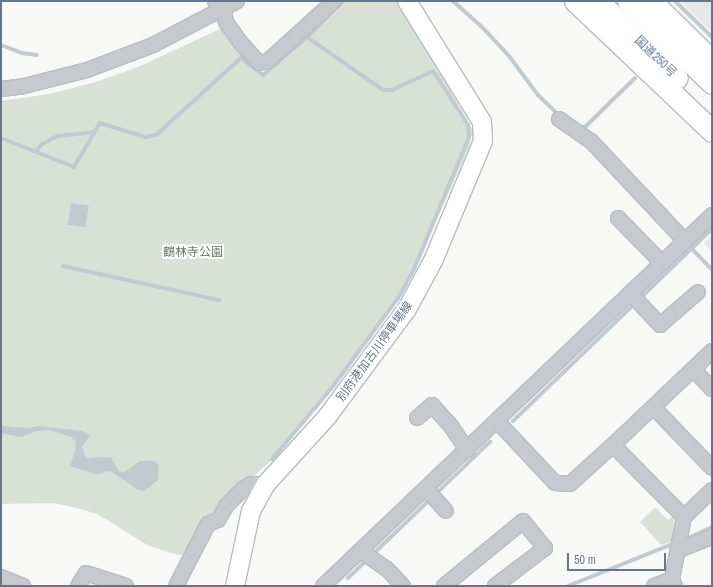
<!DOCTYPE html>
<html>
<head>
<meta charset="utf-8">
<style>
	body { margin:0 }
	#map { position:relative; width:713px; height:587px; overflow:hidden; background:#f8f9f6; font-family:"Archivo Narrow","Noto Sans JP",sans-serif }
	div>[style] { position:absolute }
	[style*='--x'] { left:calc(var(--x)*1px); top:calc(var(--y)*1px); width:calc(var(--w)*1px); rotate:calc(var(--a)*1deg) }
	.built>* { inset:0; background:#e6e8e7 }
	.green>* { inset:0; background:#d9e1d7 }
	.water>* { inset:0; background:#c1cad0; transform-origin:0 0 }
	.stream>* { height:4px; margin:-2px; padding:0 2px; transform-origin:2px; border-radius:2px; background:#c1cad0 }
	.roads { filter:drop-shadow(1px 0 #b9bdc1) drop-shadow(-1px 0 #b9bdc1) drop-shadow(0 1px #b9bdc1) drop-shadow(0 -1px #b9bdc1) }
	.minor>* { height:14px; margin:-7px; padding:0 7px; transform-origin:7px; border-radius:7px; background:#c6c9cd }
	.major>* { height:18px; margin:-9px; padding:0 9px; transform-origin:9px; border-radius:9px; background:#fff }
	.highway>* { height:21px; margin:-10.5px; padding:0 10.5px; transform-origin:10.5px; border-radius:10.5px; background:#fff }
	span { translate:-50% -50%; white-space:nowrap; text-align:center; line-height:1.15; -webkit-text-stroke:4px #fff; paint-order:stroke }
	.street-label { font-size:12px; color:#677688 }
	.park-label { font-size:12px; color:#657a62 }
	.frame { position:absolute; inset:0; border:2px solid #677688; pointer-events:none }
	.scale { position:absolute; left:567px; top:553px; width:99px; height:18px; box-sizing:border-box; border:2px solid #677688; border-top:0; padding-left:5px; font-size:12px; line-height:14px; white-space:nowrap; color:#677688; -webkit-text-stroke:3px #fff; paint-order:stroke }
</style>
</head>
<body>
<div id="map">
	<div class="built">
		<div style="clip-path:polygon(680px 1px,712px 1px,712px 32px)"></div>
		<div style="clip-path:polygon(712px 235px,712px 252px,704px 243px)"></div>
	</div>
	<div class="green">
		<div style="clip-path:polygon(345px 1px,399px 1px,473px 130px,469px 148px,403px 294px,275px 460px,272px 460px,254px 476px,231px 490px,203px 523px,184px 554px,178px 555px,147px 545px,99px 515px,77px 508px,53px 503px,1px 504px,1px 101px,49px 94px,96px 82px,138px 67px,222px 28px,241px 53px,263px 74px)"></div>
		<div style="clip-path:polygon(655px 507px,668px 520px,672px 517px,674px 519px,673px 541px,661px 545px,640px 522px)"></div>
	</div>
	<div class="water">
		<div style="left:71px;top:203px;width:18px;height:22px;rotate:9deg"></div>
		<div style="clip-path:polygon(1px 426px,28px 428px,40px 426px,82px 431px,90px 436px,82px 447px,86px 458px,111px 457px,119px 471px,124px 472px,140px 461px,155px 461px,159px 466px,158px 480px,144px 491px,138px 490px,112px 472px,106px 471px,98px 475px,70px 466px,75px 451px,76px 442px,71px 437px,49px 430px,37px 431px,21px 437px,9px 435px,1px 433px)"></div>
	</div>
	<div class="stream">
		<div style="--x:453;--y:1;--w:40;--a:42"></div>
		<div style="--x:483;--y:28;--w:38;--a:47"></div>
		<div style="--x:509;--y:56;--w:49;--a:53.4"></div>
		<div style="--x:538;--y:95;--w:30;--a:44"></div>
		<div style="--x:675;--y:1;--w:52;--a:44.2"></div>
		<div style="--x:337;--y:7;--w:8;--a:-45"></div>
		<div style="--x:1;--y:45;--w:22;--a:21"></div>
		<div style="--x:22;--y:53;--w:15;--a:8"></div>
		<div style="--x:579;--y:127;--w:6;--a:0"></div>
		<div style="--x:585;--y:127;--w:70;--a:-44.4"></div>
		<div style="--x:1;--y:138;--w:79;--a:21.7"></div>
		<div style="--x:74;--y:167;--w:51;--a:-59.4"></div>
		<div style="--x:100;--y:123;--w:47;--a:17.3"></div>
		<div style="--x:145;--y:137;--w:11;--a:-10"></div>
		<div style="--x:156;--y:135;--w:115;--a:-42.2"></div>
		<div style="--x:241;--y:58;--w:28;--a:38"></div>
		<div style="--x:263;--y:75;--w:58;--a:-40.8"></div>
		<div style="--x:36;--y:151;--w:9;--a:-49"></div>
		<div style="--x:42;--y:144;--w:18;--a:-27"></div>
		<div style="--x:58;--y:136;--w:36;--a:-6"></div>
		<div style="--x:692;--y:249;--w:29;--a:46"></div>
		<div style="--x:63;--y:266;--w:160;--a:12.3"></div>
		<div style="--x:513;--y:421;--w:277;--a:-44"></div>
		<div style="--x:272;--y:459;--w:97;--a:-50"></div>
		<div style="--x:334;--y:385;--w:108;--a:-53.7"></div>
		<div style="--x:398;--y:298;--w:33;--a:-61"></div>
		<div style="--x:414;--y:269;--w:143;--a:-67.4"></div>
		<div style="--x:469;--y:137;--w:12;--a:-95"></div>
		<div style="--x:468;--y:125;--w:64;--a:-122.9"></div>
		<div style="--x:433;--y:71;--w:45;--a:155.1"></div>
		<div style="--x:392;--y:90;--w:9;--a:180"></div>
		<div style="--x:383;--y:90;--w:93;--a:-145.1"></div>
		<div style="--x:307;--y:37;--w:30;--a:-45"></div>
		<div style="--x:682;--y:541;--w:33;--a:-25"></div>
		<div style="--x:348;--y:578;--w:197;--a:-43.8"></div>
		<div style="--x:568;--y:586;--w:115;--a:-21.9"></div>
	</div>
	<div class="roads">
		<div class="minor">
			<div style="--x:215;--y:1;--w:13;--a:45"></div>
			<div style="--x:224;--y:10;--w:12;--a:81"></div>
			<div style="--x:226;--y:22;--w:24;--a:55"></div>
			<div style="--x:240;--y:42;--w:28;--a:48"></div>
			<div style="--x:259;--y:63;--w:9;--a:-13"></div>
			<div style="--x:268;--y:61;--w:89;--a:-42.3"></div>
			<div style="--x:1;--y:89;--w:23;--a:-7"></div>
			<div style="--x:24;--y:86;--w:65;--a:-14.3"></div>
			<div style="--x:87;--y:70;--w:71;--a:-20.7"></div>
			<div style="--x:153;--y:45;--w:95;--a:-27.6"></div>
			<div style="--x:559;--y:119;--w:39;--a:35"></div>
			<div style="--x:591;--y:141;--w:137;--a:46.8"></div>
			<div style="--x:618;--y:218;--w:63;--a:45.6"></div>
			<div style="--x:630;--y:293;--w:44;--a:46.8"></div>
			<div style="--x:660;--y:325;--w:50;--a:-41"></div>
			<div style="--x:694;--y:370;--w:26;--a:47"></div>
			<div style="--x:654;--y:408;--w:83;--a:46"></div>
			<div style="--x:417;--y:418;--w:20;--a:-41"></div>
			<div style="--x:432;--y:405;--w:28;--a:48"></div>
			<div style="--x:451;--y:426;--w:29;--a:56"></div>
			<div style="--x:497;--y:421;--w:85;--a:46.9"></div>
			<div style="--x:555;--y:483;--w:15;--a:4"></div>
			<div style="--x:570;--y:484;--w:58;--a:-42.2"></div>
			<div style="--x:613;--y:445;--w:101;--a:45.4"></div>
			<div style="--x:684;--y:517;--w:63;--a:101"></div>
			<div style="--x:672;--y:579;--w:8;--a:67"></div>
			<div style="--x:613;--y:445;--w:137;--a:-43.5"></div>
			<div style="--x:427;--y:490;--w:28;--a:48"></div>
			<div style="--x:684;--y:517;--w:39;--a:-44"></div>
			<div style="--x:679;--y:550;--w:35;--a:-22"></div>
			<div style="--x:361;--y:551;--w:33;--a:35"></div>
			<div style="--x:388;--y:570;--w:22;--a:47"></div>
			<div style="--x:1;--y:577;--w:24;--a:22"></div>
			<div style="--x:78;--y:586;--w:15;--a:-58"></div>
			<div style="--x:86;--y:573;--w:42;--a:18"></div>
			<div style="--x:176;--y:586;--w:70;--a:-62.7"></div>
			<div style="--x:208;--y:524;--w:11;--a:-22"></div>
			<div style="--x:218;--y:520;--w:17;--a:-59"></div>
			<div style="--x:227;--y:505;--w:24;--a:-45"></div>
			<div style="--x:244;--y:488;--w:8;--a:-30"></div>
			<div style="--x:251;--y:484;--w:15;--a:0"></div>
			<div style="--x:323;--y:586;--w:538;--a:-43.64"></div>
			<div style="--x:444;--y:586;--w:102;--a:-39.4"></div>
			<div style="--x:523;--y:521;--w:35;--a:51"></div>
			<div style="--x:545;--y:548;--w:63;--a:142.8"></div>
			<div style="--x:654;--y:586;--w:19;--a:-21"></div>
		</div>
		<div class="major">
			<div style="--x:235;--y:586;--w:77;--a:-78"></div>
			<div style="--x:251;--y:511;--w:31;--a:-61"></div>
			<div style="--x:266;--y:484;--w:91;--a:-47.7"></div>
			<div style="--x:327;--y:417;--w:134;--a:-53.5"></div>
			<div style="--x:407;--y:309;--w:55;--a:-61.6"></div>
			<div style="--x:433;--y:261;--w:130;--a:-67.4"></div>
			<div style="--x:483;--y:141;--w:19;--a:-93"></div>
			<div style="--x:482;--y:122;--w:142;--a:-121.8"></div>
		</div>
		<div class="highway">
			<div style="--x:575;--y:1;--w:189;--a:43.5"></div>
			<div style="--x:598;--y:1;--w:110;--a:44.3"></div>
			<div style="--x:628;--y:1;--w:117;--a:44.3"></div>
			<div style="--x:651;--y:1;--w:86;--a:44.5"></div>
		</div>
	</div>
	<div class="street-label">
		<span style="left:655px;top:57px;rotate:44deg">国道250号</span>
		<span style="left:375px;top:352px;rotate:-54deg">別府港加古川停車場線</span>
	</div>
	<div class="park-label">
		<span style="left:193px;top:253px">鶴林寺公園</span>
	</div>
	<div class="frame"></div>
	<div class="scale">50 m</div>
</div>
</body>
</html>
